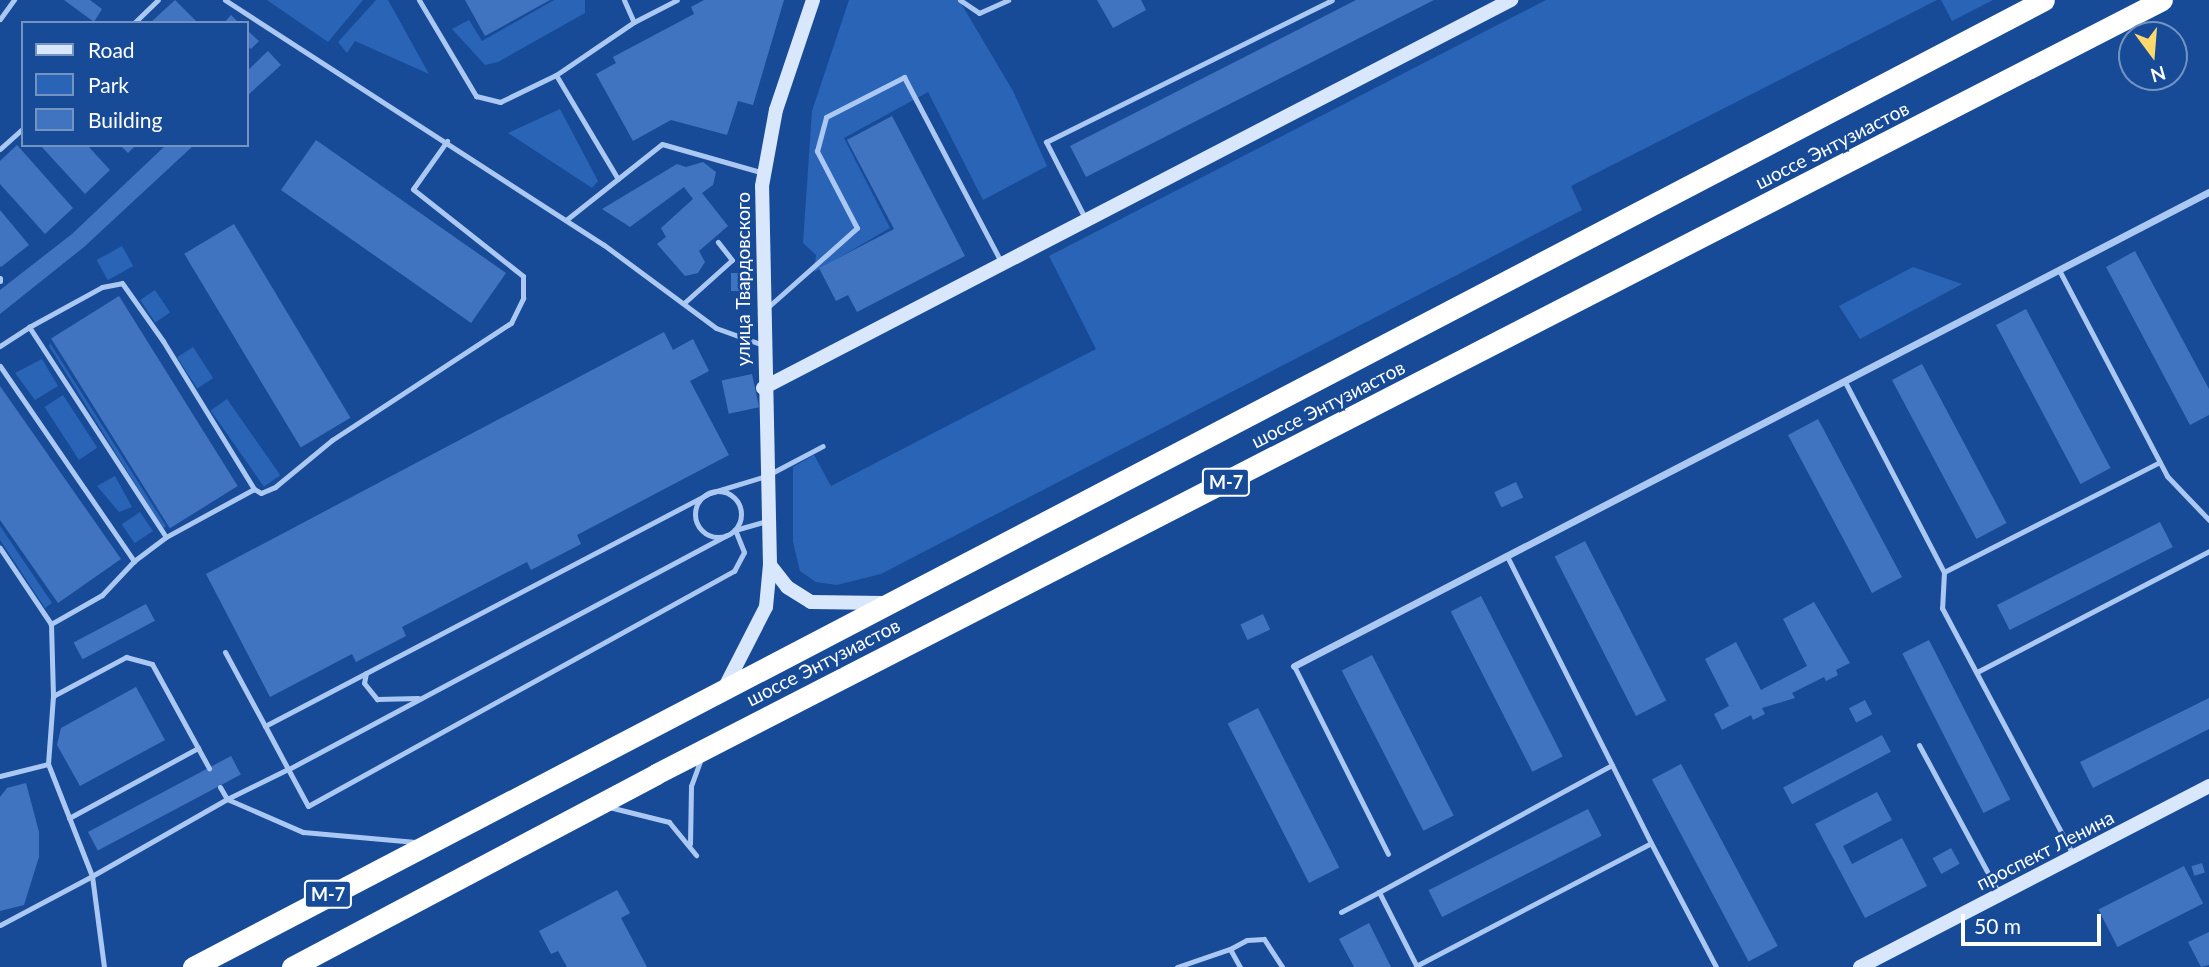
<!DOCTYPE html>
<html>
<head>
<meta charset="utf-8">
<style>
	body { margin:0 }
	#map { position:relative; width:2209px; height:967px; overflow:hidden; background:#174b98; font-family:Lato,sans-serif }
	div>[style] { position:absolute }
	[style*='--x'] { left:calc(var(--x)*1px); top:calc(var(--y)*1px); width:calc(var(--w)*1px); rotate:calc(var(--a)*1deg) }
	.green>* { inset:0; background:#2a64b6; transform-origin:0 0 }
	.building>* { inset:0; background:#4074c0; transform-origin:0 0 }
	.lane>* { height:5px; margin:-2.5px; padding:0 2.5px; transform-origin:2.5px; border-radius:2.5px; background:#abc8f2 }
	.lane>.ring { margin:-2.5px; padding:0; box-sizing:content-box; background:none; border:5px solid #abc8f2; border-radius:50% }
	.street>* { height:7px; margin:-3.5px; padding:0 3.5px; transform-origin:3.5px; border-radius:3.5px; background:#abc8f2 }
	.secondary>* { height:14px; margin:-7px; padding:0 7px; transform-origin:7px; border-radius:7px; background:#d9e7fc }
	.highway>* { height:21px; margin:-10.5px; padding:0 10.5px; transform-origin:10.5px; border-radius:10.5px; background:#fff }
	span { translate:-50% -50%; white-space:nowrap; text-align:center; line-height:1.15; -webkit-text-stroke:5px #174b98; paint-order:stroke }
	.shield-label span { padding:2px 5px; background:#174b98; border:2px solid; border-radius:5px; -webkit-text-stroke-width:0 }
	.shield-label { font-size:18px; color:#fff; font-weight:700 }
	.street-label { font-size:19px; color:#fff }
	.legend { position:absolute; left:21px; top:21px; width:228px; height:126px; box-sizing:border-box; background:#174b98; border:2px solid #7493c1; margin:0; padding:9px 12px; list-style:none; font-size:21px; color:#fff }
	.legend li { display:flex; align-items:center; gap:14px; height:35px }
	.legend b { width:35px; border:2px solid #7493c1 }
	.north { position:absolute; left:2118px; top:21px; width:70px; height:70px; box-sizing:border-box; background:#174b98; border:2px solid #7493c1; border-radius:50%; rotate:164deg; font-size:19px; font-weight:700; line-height:28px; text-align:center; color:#fff }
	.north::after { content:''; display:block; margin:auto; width:24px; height:32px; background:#ffd96b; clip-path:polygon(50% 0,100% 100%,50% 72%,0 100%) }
	.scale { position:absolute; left:1961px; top:914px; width:140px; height:32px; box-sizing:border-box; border:4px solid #fff; border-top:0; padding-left:9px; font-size:21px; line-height:24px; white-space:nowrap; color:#fff; -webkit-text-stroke:5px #174b98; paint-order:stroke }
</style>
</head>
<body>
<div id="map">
	<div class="green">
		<div style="clip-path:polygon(267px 0,363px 0,328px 42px)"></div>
		<div style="clip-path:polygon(376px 0,388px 0,429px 74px,355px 41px,347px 53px,338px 42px)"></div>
		<div style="clip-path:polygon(554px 0,585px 0,585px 13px,498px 62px,485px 65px,452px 29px,469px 20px,482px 41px)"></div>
		<div style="clip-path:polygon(849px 0,959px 0,1013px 91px,1047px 166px,983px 200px,928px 92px,844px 138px,890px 228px,814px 272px,816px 255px,803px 243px,812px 111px)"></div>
		<div style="clip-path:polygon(1546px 0,1937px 0,1571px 186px,1582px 210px,881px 574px,837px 585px,816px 582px,800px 571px,793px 542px,793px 467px,814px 455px,831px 486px,1096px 349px,1049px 256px)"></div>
		<div style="clip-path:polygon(1941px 0,1993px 0,1952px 21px)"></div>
		<div style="clip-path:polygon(560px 109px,598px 181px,592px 188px,508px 133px)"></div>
		<div style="left:122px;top:246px;width:23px;height:29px;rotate:61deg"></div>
		<div style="clip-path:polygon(1913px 267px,1962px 284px,1860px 339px,1839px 306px)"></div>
		<div style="left:155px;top:290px;width:27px;height:18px;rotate:56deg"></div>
		<div style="clip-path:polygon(50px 343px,166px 526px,163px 529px,49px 346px)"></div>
		<div style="left:193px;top:347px;width:37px;height:19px;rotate:57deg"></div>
		<div style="clip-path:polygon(42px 359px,58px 386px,35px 400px,15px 373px)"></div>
		<div style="left:63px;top:395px;width:63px;height:22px;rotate:57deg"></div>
		<div style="left:227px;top:399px;width:93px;height:20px;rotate:55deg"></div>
		<div style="clip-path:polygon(115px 476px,132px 507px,119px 512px,97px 486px)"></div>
		<div style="left:140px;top:512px;width:23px;height:22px;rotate:56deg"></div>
		<div style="clip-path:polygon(0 526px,52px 603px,45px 608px,0 540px)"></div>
	</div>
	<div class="building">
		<div style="clip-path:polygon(64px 0,90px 0,102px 9px,94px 22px)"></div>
		<div style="clip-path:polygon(175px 0,198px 23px,150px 23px)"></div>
		<div style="clip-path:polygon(465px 0,550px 0,485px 36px)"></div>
		<div style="clip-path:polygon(704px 0,784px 0,753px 105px,738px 101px,727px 135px,671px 120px,633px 141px,596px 74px,616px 63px,613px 57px,694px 14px,691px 7px)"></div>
		<div style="clip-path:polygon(1097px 0,1141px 0,1146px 10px,1113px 28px)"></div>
		<div style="clip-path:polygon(1356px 0,1434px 0,1086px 177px,1070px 146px)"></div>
		<div style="clip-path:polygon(231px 15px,239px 23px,224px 23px)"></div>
		<div style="clip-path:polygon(247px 30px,259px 41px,251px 49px,247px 46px)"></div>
		<div style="clip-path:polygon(268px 51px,281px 65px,247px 96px,247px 71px)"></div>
		<div style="clip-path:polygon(892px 116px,965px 256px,857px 312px,848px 295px,836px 301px,819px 268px,894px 229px,847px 140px)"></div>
		<div style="left:316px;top:140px;width:232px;height:61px;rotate:35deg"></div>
		<div style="clip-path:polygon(17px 145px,73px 208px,45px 234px,0 184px,0 161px)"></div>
		<div style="clip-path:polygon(40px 145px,87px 145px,110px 170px,85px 194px)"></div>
		<div style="clip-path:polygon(120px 145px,136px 145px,128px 153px)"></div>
		<div style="clip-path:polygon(166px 145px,194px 145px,84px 247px,0 314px,0 290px,72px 234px)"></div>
		<div style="clip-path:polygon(703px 162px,716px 172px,713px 185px,702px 193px,728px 226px,699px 251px,705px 262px,698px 273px,685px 276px,657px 244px,666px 237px,661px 228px,693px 199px,684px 187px,630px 227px,602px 209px,677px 164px,686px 167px)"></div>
		<div style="clip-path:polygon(0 210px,29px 245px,1px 267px,0 266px)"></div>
		<div style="left:234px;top:224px;width:226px;height:58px;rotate:59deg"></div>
		<div style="clip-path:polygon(2135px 251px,2209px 389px,2209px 415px,2190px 425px,2106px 267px)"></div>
		<div style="left:731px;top:273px;width:9px;height:18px"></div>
		<div style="left:119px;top:296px;width:224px;height:80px;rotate:58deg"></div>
		<div style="left:2026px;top:309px;width:180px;height:34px;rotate:62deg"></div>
		<div style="clip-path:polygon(664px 332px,673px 350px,693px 339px,709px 371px,690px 381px,729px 455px,577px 535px,581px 544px,531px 570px,527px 562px,402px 627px,406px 636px,356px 662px,352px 654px,270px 697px,206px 574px)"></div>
		<div style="left:1922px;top:364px;width:180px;height:34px;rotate:62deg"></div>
		<div style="left:752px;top:374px;width:34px;height:31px;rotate:78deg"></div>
		<div style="clip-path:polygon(0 386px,121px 559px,58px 603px,0 520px)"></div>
		<div style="left:1818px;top:419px;width:179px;height:34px;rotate:62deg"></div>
		<div style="left:1516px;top:482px;width:17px;height:24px;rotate:65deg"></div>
		<div style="left:2160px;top:522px;width:28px;height:183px;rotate:63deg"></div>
		<div style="left:1585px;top:541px;width:179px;height:34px;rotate:63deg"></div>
		<div style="left:1481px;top:596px;width:180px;height:34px;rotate:63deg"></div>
		<div style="clip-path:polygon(1814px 602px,1850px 663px,1836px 670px,1838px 675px,1826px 681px,1824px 677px,1792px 693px,1795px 698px,1762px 708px,1765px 714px,1753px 720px,1751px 715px,1722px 730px,1714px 714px,1729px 706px,1705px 659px,1736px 642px,1761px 690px,1807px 666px,1783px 619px)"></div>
		<div style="left:146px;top:604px;width:19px;height:82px;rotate:62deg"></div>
		<div style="left:1263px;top:614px;width:17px;height:25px;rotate:65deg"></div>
		<div style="left:1929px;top:640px;width:179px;height:30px;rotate:63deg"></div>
		<div style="left:1372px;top:655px;width:180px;height:34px;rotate:63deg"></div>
		<div style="clip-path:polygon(136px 687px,165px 740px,80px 786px,57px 745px,61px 728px)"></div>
		<div style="clip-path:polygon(2209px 698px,2209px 729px,2093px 788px,2080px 762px)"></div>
		<div style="left:1865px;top:700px;width:16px;height:18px;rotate:63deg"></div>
		<div style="left:1258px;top:708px;width:179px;height:34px;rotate:63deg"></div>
		<div style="left:1882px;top:735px;width:19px;height:112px;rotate:62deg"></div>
		<div style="left:231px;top:756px;width:21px;height:162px;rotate:62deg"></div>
		<div style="left:1681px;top:764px;width:206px;height:33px;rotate:62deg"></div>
		<div style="clip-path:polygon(26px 783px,39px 832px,39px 857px,24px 905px,0 911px,0 797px,7px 788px)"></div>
		<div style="clip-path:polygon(1877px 792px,1892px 820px,1843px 846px,1852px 864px,1902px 838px,1927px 886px,1865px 918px,1815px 824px)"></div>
		<div style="left:1588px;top:809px;width:30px;height:179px;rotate:63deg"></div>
		<div style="left:1951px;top:848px;width:18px;height:21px;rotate:61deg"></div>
		<div style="left:2202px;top:863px;width:10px;height:11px;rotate:73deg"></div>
		<div style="left:2184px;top:866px;width:42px;height:96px;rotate:63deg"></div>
		<div style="clip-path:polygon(617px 890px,630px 913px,621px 918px,647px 967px,567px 967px,558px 951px,551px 954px,539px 931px)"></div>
		<div style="clip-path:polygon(1369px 923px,1391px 967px,1354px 967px,1339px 939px)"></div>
		<div style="clip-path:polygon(2209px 932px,2209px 965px,2201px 967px,2188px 942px)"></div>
	</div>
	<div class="lane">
		<div style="--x:225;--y:0;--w:451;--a:32.9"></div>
		<div style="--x:604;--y:245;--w:139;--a:36.5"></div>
		<div style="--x:716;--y:328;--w:50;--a:19.9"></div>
		<div style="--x:419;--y:0;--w:112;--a:59.3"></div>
		<div style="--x:476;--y:96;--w:25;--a:14"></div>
		<div style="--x:500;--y:102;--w:62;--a:-25.7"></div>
		<div style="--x:556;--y:75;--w:94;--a:-34.2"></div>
		<div style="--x:634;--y:22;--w:48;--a:-27.1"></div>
		<div style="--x:624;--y:0;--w:24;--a:66"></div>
		<div style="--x:960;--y:0;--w:23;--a:34"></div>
		<div style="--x:979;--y:13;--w:32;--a:-24"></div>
		<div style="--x:0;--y:19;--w:24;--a:-54"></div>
		<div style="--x:134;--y:23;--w:33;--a:-44"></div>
		<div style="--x:556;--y:75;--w:121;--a:59.2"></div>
		<div style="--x:0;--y:149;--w:31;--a:-42"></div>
		<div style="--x:566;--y:220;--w:122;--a:-38.4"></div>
		<div style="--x:662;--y:144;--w:106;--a:15.9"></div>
		<div style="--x:1086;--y:220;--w:88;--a:-117.1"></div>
		<div style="--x:1046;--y:142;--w:319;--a:-26.4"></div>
		<div style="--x:2059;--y:270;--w:233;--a:62.3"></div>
		<div style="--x:2167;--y:476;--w:61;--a:46.3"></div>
		<div style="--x:0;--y:278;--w:3;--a:90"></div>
		<div style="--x:684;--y:303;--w:64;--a:-41.9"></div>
		<div style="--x:732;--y:260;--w:23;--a:-128"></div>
		<div style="--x:768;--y:307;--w:119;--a:-41.6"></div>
		<div style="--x:857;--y:228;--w:87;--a:-117.5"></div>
		<div style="--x:817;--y:151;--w:35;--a:-75"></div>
		<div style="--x:826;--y:117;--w:88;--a:-27.1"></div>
		<div style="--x:904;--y:77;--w:209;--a:62.3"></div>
		<div style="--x:0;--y:346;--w:35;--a:-33"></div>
		<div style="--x:29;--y:327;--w:83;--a:-28.7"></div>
		<div style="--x:102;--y:287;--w:20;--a:-11"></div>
		<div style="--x:122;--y:283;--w:71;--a:54.7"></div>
		<div style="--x:163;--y:341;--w:174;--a:58.4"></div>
		<div style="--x:254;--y:489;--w:100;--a:151.4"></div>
		<div style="--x:166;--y:537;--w:251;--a:-123.1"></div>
		<div style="--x:0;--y:366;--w:237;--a:55.5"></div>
		<div style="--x:134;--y:561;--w:47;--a:133.3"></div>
		<div style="--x:102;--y:595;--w:59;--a:150.4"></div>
		<div style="--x:51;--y:624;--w:92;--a:-123.9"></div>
		<div style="--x:1845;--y:382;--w:214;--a:62.5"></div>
		<div style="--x:1944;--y:572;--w:36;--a:93"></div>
		<div style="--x:1942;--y:608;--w:279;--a:62"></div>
		<div style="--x:254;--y:489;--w:8;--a:30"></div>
		<div style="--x:261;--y:493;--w:15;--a:-23"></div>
		<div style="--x:275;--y:487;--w:74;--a:-39.5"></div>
		<div style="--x:332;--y:440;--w:214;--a:-33.2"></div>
		<div style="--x:511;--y:323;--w:28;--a:-64"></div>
		<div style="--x:523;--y:298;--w:22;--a:-90"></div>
		<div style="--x:523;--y:276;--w:140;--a:-141.7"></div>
		<div style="--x:413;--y:189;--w:59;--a:-54.7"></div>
		<div class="ring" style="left:695px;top:491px;width:41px;height:41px"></div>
		<div style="--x:727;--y:535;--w:497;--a:151.9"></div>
		<div style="--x:288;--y:769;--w:49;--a:-118.1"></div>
		<div style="--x:265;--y:726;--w:502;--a:-27.64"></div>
		<div style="--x:710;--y:493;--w:59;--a:-16.9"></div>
		<div style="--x:766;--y:476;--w:64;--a:-27.8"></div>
		<div style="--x:134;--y:561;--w:40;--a:-37"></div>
		<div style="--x:1944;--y:572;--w:242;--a:-27"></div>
		<div style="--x:51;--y:624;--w:72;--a:88.4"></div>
		<div style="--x:225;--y:652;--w:84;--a:61.6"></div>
		<div style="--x:1294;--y:666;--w:210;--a:63.4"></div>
		<div style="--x:1977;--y:672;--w:262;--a:-27.5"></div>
		<div style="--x:366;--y:673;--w:10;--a:101"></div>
		<div style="--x:364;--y:683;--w:21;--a:51"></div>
		<div style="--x:377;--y:699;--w:41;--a:-1.4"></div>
		<div style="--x:1919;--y:745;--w:167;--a:61.7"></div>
		<div style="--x:1612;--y:765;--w:87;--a:63.4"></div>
		<div style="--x:0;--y:776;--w:49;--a:-14"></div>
		<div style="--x:220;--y:787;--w:14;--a:60"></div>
		<div style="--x:227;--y:799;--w:68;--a:-26.2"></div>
		<div style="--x:288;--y:769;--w:42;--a:61.6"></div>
		<div style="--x:308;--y:806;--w:487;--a:-28.9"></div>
		<div style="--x:734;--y:571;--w:21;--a:-62"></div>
		<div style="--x:744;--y:552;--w:24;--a:-112"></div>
		<div style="--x:735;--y:530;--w:32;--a:-16"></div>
		<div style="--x:609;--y:807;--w:62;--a:14"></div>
		<div style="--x:669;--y:822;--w:43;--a:50.7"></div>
		<div style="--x:69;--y:818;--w:147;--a:-28.5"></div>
		<div style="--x:690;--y:844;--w:58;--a:-89"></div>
		<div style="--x:691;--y:786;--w:30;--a:-70"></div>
		<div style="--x:1341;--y:912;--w:43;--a:-27.8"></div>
		<div style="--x:0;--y:925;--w:104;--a:-28"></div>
		<div style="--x:92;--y:876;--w:120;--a:-111.4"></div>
		<div style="--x:48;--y:764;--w:68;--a:-85.8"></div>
		<div style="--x:53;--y:696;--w:83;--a:-28.1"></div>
		<div style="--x:126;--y:657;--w:27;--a:15"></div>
		<div style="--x:152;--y:664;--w:119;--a:61.3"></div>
		<div style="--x:1230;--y:949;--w:19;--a:-28"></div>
		<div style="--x:1247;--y:940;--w:17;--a:-3"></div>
		<div style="--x:1264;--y:939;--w:33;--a:57"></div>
		<div style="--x:1416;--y:966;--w:265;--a:-27.6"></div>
		<div style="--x:1651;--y:843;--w:140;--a:62.3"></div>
		<div style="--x:104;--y:967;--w:92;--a:-97.5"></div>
		<div style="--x:92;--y:876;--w:155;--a:-29.7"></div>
		<div style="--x:227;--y:799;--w:83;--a:23.5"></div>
		<div style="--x:303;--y:832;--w:113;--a:5.1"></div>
		<div style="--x:1177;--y:967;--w:56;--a:-18.8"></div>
		<div style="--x:1230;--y:949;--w:21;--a:61"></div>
		<div style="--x:1417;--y:967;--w:84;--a:-116.9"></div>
		<div style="--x:1379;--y:892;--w:265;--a:-28.6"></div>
		<div style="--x:1612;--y:765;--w:234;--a:-116.7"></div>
	</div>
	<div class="street">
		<div style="--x:1294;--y:666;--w:1030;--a:-27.39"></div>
	</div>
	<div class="secondary">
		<div style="--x:763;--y:388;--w:843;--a:-27.42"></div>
		<div style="--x:770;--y:565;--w:28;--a:52"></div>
		<div style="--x:787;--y:587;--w:28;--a:32"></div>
		<div style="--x:811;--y:602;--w:72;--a:0.8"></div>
		<div style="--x:725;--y:687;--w:90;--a:-62.9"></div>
		<div style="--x:766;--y:607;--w:42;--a:-84.6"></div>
		<div style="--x:770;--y:565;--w:379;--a:-91.2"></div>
		<div style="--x:762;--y:186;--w:77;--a:-79.6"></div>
		<div style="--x:776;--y:110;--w:116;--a:-71.4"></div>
		<div style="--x:1860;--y:967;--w:393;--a:-27.4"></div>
	</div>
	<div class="highway">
		<div style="--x:193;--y:967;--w:2088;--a:-27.58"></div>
		<div style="--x:292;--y:967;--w:412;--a:-27.9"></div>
		<div style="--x:656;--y:774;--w:1693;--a:-27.2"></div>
	</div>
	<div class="shield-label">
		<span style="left:1226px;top:482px">М-7</span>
		<span style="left:328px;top:894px">М-7</span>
	</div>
	<div class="street-label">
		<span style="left:1832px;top:145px;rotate:-27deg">шоссе Энтузиастов</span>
		<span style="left:743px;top:279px;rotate:-90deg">улица Твардовского</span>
		<span style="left:1328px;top:404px;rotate:-27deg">шоссе Энтузиастов</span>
		<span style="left:823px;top:662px;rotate:-27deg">шоссе Энтузиастов</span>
		<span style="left:2045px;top:850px;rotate:-27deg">проспект Ленина</span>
	</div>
	<ul class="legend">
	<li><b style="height:9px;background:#d9e7fc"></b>Road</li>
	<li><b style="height:19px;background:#2a64b6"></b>Park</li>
	<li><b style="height:19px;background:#4074c0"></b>Building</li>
	</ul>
	<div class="north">N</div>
	<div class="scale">50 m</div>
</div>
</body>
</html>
